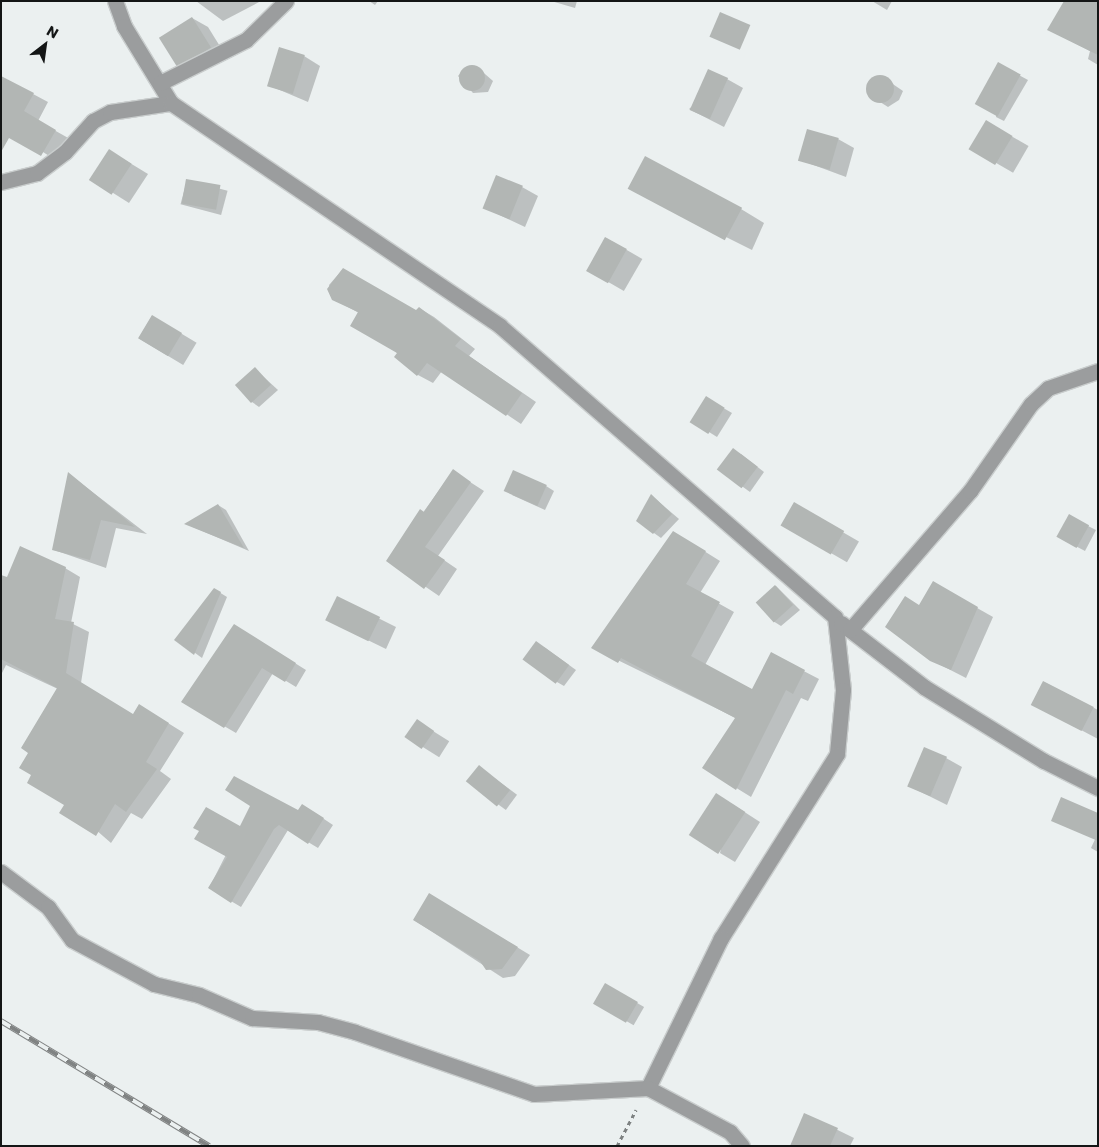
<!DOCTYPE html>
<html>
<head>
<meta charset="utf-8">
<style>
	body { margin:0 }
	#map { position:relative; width:1099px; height:1147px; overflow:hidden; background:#ebf0f0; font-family:Poppins,sans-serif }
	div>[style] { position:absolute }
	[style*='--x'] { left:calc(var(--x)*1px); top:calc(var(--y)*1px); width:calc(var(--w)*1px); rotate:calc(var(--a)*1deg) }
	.shadow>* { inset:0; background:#0003; transform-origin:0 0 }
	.building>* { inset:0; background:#b2b6b4; transform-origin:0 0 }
	.round { border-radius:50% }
	.path>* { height:3px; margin-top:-1.5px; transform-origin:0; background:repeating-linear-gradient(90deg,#7d8181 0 4px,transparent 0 8px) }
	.roads { filter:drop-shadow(1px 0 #c9cdcd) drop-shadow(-1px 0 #c9cdcd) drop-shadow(0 1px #c9cdcd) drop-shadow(0 -1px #c9cdcd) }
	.street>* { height:15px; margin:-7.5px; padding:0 7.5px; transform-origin:7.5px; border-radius:7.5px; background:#9b9d9e }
	.rail>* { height:5.5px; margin-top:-2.75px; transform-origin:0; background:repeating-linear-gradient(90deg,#ebf0f0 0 11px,#808383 0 22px); box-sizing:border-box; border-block:1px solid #808383 }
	span { translate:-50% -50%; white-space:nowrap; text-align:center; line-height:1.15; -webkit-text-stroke:4px #ebf0f0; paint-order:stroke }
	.frame { position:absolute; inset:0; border:2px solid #141616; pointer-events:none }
	.north { position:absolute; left:20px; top:20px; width:50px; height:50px; -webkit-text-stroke:4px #ebf0f0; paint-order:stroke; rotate:30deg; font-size:14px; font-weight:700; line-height:20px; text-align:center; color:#141616 }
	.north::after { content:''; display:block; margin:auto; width:18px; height:22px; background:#141616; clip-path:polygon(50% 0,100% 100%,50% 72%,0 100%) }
</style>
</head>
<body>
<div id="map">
	<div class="shadow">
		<div style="clip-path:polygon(196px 1px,261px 1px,223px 21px)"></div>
		<div style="clip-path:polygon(369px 1px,378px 1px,375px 5px)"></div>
		<div style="clip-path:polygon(551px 1px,577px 1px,575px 8px)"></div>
		<div style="clip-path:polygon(872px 1px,892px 1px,887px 10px)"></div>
		<div style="clip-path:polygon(1098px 3px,1098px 65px,1088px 59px,1090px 51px,1049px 30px)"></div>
		<div style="clip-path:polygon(192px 18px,208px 27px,226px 56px,193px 73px,177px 64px)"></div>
		<div style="clip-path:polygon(304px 56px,320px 66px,308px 102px,268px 85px)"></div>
		<div style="clip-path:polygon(998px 64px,1028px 80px,1004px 121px,996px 117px)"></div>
		<div style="clip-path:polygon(477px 67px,493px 81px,488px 92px,473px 93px,458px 76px,465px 68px)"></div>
		<div style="clip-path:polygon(881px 76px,903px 91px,899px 100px,888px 107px,869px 95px,869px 82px)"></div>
		<div style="clip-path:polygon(727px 79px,743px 88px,724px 127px,689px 109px)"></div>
		<div style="clip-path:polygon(33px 94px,48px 102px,38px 121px,70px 139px,57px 161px,1px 125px)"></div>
		<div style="left:987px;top:122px;width:48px;height:31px;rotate:30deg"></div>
		<div style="clip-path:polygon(838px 139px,854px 148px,846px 177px,800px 160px)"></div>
		<div style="clip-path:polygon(125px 160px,148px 174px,129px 203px,91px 179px)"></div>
		<div style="left:187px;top:180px;width:42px;height:25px;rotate:15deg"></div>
		<div style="clip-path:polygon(522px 187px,538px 196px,525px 227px,485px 208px)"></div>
		<div style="clip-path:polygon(630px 189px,741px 209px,764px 223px,752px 250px)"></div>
		<div style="left:606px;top:238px;width:42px;height:37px;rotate:30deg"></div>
		<div style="clip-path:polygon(343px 269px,417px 312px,419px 308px,434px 317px,475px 349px,469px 356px,536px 402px,521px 424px,442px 371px,433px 383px,418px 375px,359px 313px,333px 299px,329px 285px)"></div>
		<div style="left:152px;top:316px;width:52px;height:26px;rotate:31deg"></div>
		<div style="clip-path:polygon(255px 369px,278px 390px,259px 407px,252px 402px)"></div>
		<div style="clip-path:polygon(706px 398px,732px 413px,717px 437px,709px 432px)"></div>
		<div style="clip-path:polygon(741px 454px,764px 472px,750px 492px,718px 469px)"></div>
		<div style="clip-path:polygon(453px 471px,484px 491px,438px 556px,457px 569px,439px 596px,388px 561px)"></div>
		<div style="clip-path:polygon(69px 474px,147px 534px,116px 528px,106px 568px,54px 550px)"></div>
		<div style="clip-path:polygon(546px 486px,554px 491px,545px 510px,512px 495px)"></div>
		<div style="clip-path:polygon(652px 496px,679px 519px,661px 538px,637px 521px)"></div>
		<div style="left:794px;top:504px;width:75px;height:24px;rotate:30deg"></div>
		<div style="clip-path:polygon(218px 505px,226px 510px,249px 551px,193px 527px)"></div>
		<div style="clip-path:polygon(1088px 526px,1096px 530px,1085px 551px,1066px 541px)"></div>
		<div style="clip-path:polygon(688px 541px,720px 561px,700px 593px,734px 612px,705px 665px,753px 690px,771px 654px,819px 679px,808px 701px,801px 698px,751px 797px,704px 768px,736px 718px,593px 648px)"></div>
		<div style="clip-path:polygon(65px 568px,80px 577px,71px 623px,89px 632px,81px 683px,134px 716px,155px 715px,184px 733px,160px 771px,171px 779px,142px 819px,131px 813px,111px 843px,33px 775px,58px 689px,6px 665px,1px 675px,1px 576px,8px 579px)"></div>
		<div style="clip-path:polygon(933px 583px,993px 617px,966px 678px,931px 660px,920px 606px)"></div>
		<div style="clip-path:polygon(776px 586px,800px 610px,781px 626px,773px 621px)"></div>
		<div style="clip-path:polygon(214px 589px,227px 597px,202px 658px,176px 639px)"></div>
		<div style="clip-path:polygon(338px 598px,396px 627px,386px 649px,343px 628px)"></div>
		<div style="clip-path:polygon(245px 632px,306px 670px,296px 687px,273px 673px,236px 733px,183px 702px)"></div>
		<div style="clip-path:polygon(544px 647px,576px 670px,564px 686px,557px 682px)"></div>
		<div style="clip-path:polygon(1044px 682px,1098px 710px,1098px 739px,1049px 713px)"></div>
		<div style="left:417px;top:721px;width:38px;height:19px;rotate:32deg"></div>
		<div style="clip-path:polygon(946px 758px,962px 767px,947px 805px,909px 786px)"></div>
		<div style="left:479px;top:767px;width:47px;height:19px;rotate:36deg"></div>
		<div style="clip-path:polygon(732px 804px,760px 822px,735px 862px,720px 853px)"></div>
		<div style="clip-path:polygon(299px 811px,312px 811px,333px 825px,318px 848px,288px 830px,241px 907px,209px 888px,240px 827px)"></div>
		<div style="clip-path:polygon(1098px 833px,1098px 852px,1091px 848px)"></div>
		<div style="clip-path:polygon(442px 902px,530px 955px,515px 976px,503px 978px,414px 920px)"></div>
		<div style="left:606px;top:985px;width:44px;height:21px;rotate:30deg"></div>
		<div style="clip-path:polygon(805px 1114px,854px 1138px,850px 1146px,791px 1146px)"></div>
	</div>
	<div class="building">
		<div style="clip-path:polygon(1064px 1px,1098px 1px,1098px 55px,1047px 30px)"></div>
		<div style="left:720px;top:12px;width:33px;height:27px;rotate:23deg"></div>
		<div style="left:192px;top:17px;width:36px;height:39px;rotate:58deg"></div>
		<div style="left:279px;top:47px;width:27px;height:41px;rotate:17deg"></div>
		<div style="left:998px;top:62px;width:26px;height:48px;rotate:29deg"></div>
		<div class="round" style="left:459px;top:65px;width:26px;height:26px"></div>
		<div style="left:708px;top:69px;width:22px;height:45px;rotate:24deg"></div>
		<div class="round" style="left:866px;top:75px;width:28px;height:28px"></div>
		<div style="clip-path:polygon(1px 76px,34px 93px,24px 111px,56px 130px,41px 156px,9px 138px,1px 152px)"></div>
		<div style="left:986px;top:120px;width:31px;height:34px;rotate:31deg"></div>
		<div style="left:807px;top:129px;width:33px;height:33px;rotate:16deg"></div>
		<div style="left:109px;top:149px;width:27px;height:37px;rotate:33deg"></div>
		<div style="left:645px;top:156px;width:110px;height:37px;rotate:28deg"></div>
		<div style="left:496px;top:175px;width:29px;height:36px;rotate:22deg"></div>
		<div style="left:186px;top:179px;width:35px;height:25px;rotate:10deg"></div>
		<div style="left:605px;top:237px;width:25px;height:39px;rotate:29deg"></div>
		<div style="clip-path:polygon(343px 268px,416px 310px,419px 307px,461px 339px,455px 346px,522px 393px,506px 416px,427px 363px,417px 376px,394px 357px,397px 353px,350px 326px,358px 312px,332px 300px,327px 289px)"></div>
		<div style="left:152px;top:315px;width:35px;height:27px;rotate:31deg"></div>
		<div style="left:255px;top:367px;width:24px;height:27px;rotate:48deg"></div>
		<div style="left:706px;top:396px;width:22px;height:31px;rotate:32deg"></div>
		<div style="left:733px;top:448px;width:31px;height:27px;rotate:37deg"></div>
		<div style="clip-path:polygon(453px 469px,471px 482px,425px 547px,445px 560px,424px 589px,386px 561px,420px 509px,424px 512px)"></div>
		<div style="left:513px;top:470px;width:37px;height:23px;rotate:24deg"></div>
		<div style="clip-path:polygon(68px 472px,135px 527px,101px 520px,90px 560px,52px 550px)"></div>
		<div style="clip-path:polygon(651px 494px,672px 514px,653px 534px,636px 521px)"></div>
		<div style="left:794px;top:502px;width:58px;height:27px;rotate:30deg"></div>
		<div style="clip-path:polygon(218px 504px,244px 548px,184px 524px)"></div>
		<div style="left:1069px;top:514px;width:23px;height:26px;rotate:29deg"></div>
		<div style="clip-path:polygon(673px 531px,706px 551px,686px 584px,720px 602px,691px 656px,752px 689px,771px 652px,805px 670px,793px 694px,786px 690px,736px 790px,702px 768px,735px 718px,621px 658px,618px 663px,591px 648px)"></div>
		<div style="clip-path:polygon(20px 546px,66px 567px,55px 619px,74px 622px,66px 673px,133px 714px,139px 704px,169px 723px,146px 762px,157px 769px,126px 812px,115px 804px,96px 836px,59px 813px,64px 805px,27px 783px,31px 775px,19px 768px,28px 753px,21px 748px,57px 688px,1px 659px,1px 575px,7px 577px)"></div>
		<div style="clip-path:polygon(933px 581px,978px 607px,951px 670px,930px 661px,885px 627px,905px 596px,919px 605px)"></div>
		<div style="left:775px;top:585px;width:27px;height:26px;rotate:48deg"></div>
		<div style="clip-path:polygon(214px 588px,221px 592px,194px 655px,174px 640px)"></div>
		<div style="left:337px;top:596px;width:48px;height:27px;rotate:26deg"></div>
		<div style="clip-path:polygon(234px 624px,296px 663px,285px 682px,262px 668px,224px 728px,181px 702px)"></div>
		<div style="left:536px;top:641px;width:41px;height:23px;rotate:36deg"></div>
		<div style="left:1043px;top:681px;width:57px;height:27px;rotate:27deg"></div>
		<div style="left:417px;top:719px;width:21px;height:22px;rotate:35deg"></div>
		<div style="left:924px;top:747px;width:25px;height:43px;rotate:23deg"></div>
		<div style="left:479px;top:765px;width:40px;height:21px;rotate:39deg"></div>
		<div style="clip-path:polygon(234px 776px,298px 810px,302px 804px,324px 818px,308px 844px,279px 825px,274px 829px,231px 903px,208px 888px,227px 857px,194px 839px,199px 831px,193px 828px,206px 807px,240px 826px,250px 806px,225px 790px)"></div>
		<div style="left:716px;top:793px;width:35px;height:50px;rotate:33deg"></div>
		<div style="clip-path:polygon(1061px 797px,1098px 813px,1098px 841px,1051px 821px)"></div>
		<div style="clip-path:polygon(429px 893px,518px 947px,502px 969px,486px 970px,480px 961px,413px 920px)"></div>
		<div style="left:605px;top:983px;width:38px;height:24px;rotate:30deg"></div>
		<div style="clip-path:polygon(804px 1113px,838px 1128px,830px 1146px,790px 1146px)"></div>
	</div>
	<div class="path">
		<div style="--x:617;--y:1146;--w:41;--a:-62.2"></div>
	</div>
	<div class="roads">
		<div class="street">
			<div style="--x:115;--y:1;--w:27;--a:70"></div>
			<div style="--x:124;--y:26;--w:90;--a:58.6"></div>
			<div style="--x:160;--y:83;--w:96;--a:-26.6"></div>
			<div style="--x:246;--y:40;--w:56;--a:-44.3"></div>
			<div style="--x:1;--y:182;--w:37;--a:-14"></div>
			<div style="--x:37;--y:173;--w:35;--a:-37"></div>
			<div style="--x:65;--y:152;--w:42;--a:-47.9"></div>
			<div style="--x:93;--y:121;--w:19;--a:-28"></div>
			<div style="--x:110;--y:112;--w:62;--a:-8.4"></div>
			<div style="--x:171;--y:103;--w:397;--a:34.1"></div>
			<div style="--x:500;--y:326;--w:444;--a:41"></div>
			<div style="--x:835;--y:617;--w:73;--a:83.7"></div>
			<div style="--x:843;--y:690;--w:64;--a:95.4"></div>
			<div style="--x:837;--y:754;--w:218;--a:122.2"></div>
			<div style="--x:721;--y:938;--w:167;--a:116"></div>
			<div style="--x:841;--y:623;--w:105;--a:37.6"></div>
			<div style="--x:924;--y:687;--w:141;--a:31.7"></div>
			<div style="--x:1044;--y:761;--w:60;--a:26.6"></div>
			<div style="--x:850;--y:630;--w:184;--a:-49.2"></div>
			<div style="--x:970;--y:491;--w:106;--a:-55"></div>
			<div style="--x:1031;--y:404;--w:23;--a:-43"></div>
			<div style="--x:1048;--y:388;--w:53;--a:-18.8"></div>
			<div style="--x:1;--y:872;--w:59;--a:36.7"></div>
			<div style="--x:48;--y:907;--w:41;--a:54"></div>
			<div style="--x:72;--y:940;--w:93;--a:28.2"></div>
			<div style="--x:154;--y:984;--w:46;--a:13.7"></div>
			<div style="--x:199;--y:995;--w:58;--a:23.5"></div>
			<div style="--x:252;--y:1018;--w:66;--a:3.5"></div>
			<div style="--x:318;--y:1022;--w:38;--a:15"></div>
			<div style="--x:355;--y:1032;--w:189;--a:19.1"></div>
			<div style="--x:534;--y:1094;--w:114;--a:-3"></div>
			<div style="--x:648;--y:1088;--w:93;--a:28.2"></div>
			<div style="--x:730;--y:1132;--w:18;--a:49"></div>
		</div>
	</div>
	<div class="rail">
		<div style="--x:1;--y:1021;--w:243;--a:31"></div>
	</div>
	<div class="frame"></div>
	<div class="north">N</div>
</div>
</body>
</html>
